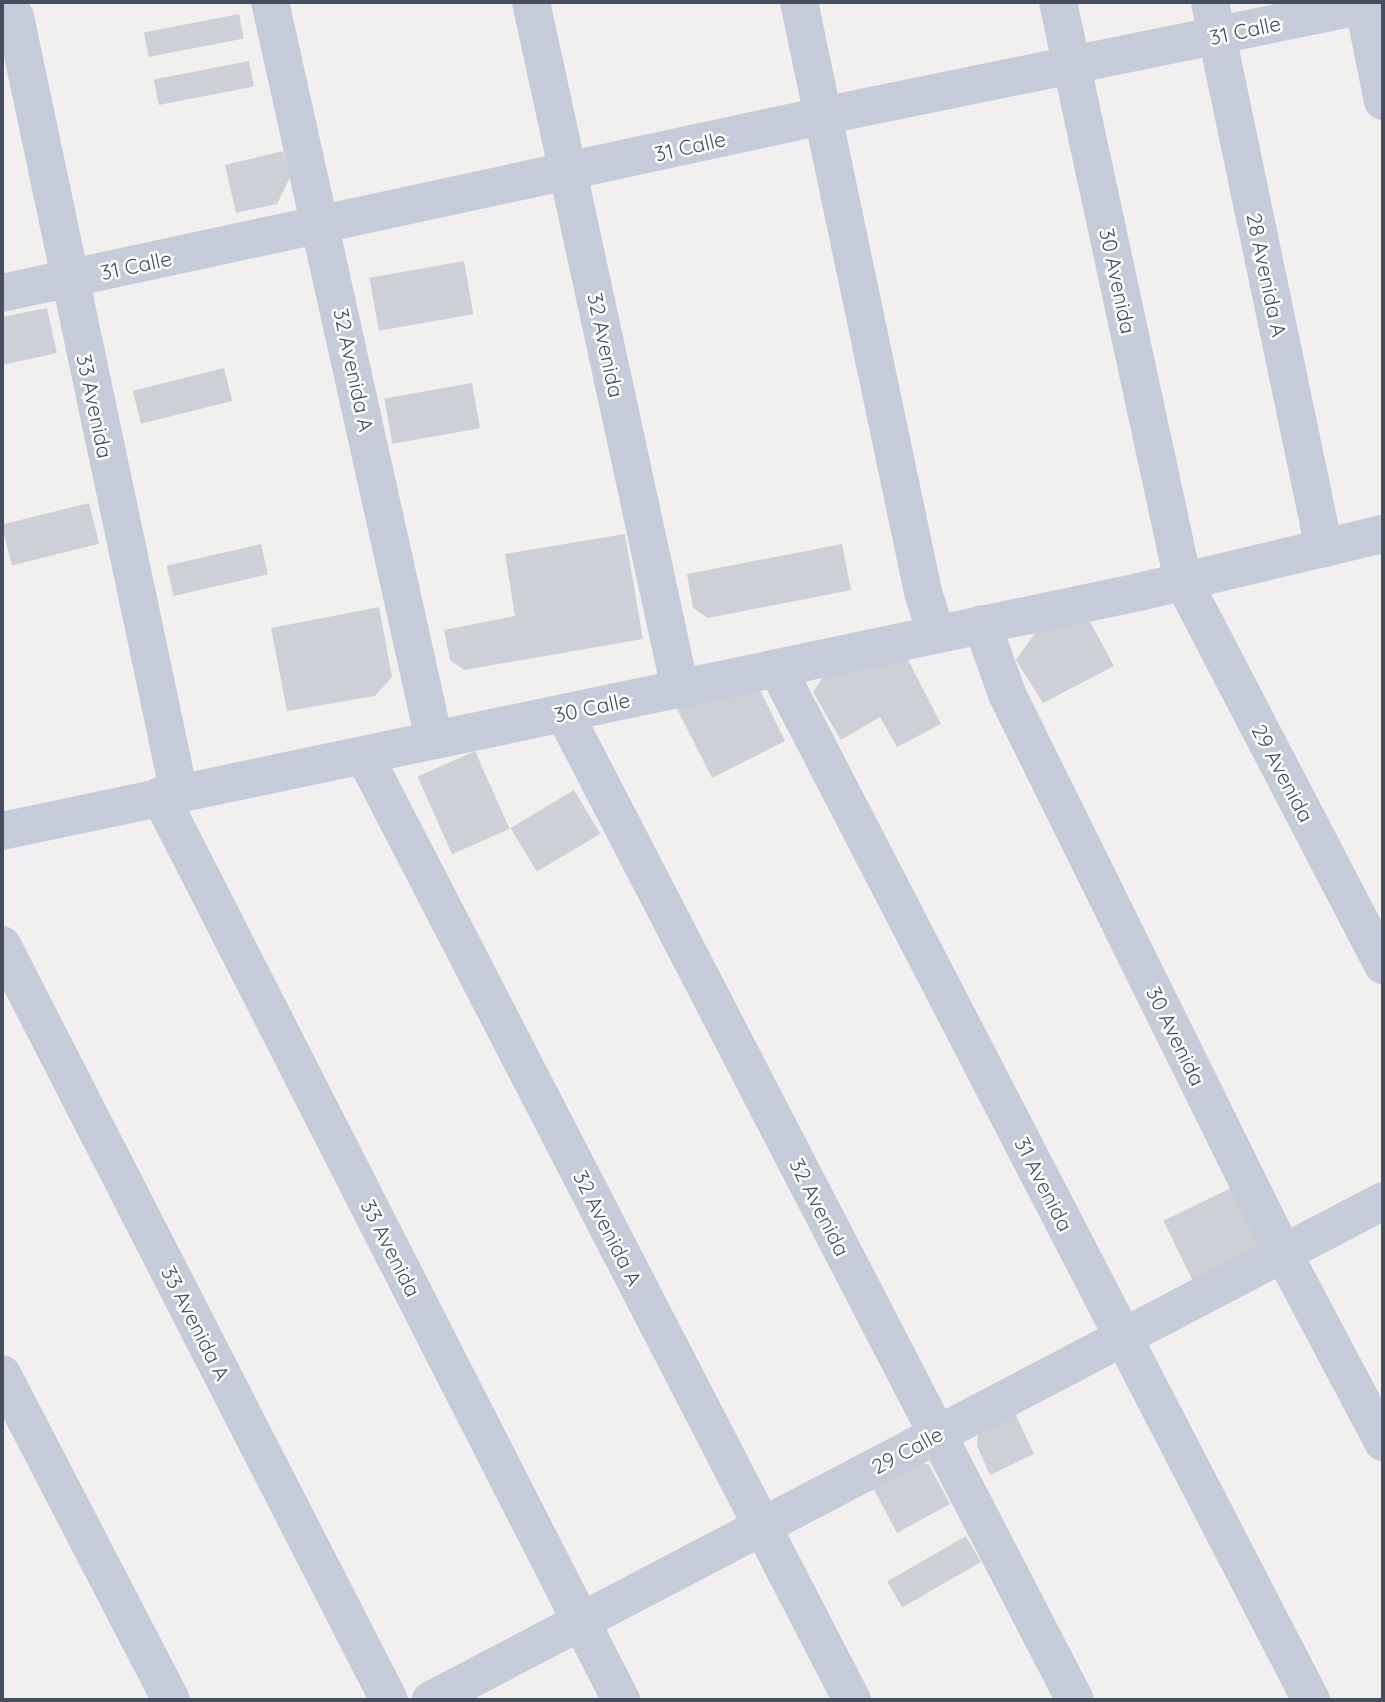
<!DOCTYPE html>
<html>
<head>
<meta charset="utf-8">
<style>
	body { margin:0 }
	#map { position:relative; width:1385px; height:1702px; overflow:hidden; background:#f2f0ef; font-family:Quicksand,sans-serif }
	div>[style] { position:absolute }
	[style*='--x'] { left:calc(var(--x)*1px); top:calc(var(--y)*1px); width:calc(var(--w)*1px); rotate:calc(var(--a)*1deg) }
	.building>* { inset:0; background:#ced0d7; transform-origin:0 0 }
	.minor>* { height:38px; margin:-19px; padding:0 19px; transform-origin:19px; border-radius:19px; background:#c5cbd8 }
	span { translate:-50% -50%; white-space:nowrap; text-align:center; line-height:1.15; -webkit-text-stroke:5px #fff; paint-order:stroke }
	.street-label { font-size:21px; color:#454d5f }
	.frame { position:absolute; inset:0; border:4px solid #454d5f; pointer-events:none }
</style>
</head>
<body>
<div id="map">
	<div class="building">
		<div style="left:239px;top:14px;width:25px;height:97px;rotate:79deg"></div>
		<div style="left:249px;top:61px;width:26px;height:97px;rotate:79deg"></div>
		<div style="clip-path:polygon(283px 151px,290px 177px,277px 204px,236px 213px,225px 165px)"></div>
		<div style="left:464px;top:261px;width:54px;height:96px;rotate:80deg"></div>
		<div style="clip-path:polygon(47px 308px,57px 353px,2px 365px,2px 317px)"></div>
		<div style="left:224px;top:368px;width:34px;height:94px;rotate:76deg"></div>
		<div style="left:472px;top:383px;width:46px;height:89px;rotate:80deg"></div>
		<div style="left:89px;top:503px;width:42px;height:90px;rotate:76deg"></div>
		<div style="clip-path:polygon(625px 534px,643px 639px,464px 670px,450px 660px,444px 630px,515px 616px,505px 554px)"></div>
		<div style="left:261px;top:544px;width:31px;height:97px;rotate:77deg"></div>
		<div style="clip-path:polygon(842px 544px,851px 590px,708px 618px,693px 608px,687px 574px)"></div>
		<div style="clip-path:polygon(379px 607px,392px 677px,375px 696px,287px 711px,271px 628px)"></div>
		<div style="clip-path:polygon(1087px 616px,1114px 666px,1043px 703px,1016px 660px,1038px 629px)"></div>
		<div style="clip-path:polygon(904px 652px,941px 724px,897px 747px,880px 717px,841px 740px,813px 692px,825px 674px)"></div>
		<div style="clip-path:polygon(759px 688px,785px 741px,712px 778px,675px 705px)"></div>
		<div style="left:475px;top:751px;width:85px;height:63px;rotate:66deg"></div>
		<div style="left:574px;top:790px;width:51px;height:74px;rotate:59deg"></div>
		<div style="left:1239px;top:1184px;width:74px;height:84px;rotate:64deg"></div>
		<div style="clip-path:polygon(1014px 1411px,1034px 1454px,990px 1475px,977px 1446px,979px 1427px)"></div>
		<div style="clip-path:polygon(914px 1460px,929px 1465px,950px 1504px,897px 1533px,871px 1484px)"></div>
		<div style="left:966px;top:1536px;width:30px;height:91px;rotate:60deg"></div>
	</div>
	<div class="minor">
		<div style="--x:270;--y:2;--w:756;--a:77.47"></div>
		<div style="--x:531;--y:2;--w:703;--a:77.76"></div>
		<div style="--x:799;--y:2;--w:603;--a:78.13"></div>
		<div style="--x:923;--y:592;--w:43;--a:72.4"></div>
		<div style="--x:1058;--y:2;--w:592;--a:77.82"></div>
		<div style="--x:1183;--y:581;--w:433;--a:62.5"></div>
		<div style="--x:1210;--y:2;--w:558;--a:78.21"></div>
		<div style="--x:1363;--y:2;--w:101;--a:78.6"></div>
		<div style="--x:15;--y:17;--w:793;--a:78.07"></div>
		<div style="--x:2;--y:293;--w:839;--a:-12.18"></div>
		<div style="--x:822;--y:116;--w:570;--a:-11.55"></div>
		<div style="--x:982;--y:624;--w:74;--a:70.3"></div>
		<div style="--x:1007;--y:694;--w:623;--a:63.72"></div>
		<div style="--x:1283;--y:1253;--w:214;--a:62.1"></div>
		<div style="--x:777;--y:668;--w:1162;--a:62.64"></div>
		<div style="--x:564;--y:713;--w:1111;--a:62.63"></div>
		<div style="--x:364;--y:755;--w:1064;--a:62.69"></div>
		<div style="--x:160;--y:796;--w:1015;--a:62.98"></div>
		<div style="--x:2;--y:831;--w:1162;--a:-11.87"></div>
		<div style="--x:1139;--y:592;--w:251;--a:-13.4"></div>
		<div style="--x:2;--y:945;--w:848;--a:62.86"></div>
		<div style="--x:2;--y:1374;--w:367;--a:62.6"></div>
		<div style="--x:431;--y:1700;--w:1075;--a:-27.66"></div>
	</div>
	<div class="street-label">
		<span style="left:1245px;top:30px;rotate:-12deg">31 Calle</span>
		<span style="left:690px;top:146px;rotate:-13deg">31 Calle</span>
		<span style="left:136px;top:265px;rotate:-12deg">31 Calle</span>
		<span style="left:1267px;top:275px;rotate:78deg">28 Avenida A</span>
		<span style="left:1118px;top:281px;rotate:78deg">30 Avenida</span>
		<span style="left:606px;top:345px;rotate:78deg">32 Avenida</span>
		<span style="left:354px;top:370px;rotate:78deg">32 Avenida A</span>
		<span style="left:95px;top:406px;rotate:78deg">33 Avenida</span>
		<span style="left:592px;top:707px;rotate:-12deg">30 Calle</span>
		<span style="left:1283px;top:773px;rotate:62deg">29 Avenida</span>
		<span style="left:1176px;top:1036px;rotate:64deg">30 Avenida</span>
		<span style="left:1044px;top:1184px;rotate:63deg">31 Avenida</span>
		<span style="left:820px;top:1207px;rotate:63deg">32 Avenida</span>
		<span style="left:608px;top:1228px;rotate:63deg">32 Avenida A</span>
		<span style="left:391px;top:1248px;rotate:63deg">33 Avenida</span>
		<span style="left:196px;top:1323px;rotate:63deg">33 Avenida A</span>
		<span style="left:907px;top:1450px;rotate:-28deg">29 Calle</span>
	</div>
	<div class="frame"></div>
</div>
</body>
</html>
